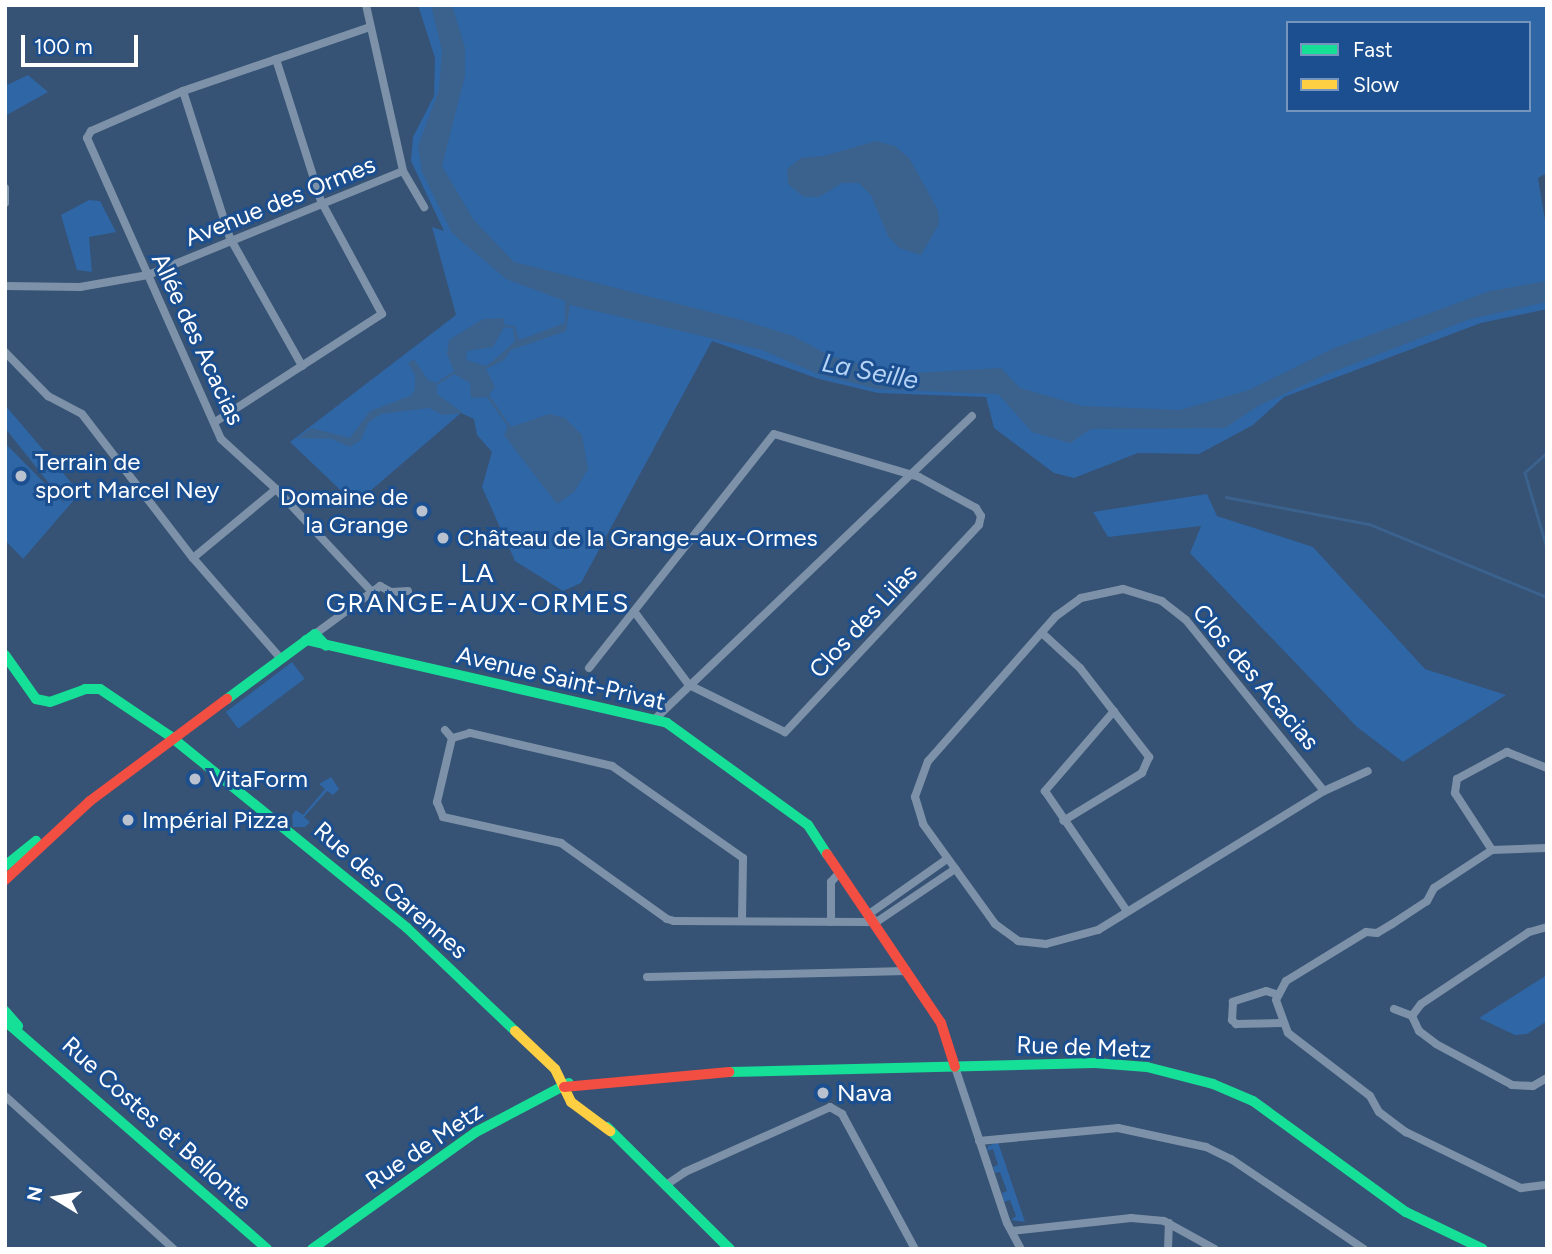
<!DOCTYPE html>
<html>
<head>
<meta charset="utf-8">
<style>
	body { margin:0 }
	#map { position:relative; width:1552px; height:1254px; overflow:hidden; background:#365274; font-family:Figtree,sans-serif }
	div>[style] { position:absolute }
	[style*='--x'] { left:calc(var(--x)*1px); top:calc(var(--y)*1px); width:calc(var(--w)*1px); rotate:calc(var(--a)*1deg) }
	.green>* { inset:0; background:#2f66a5; transform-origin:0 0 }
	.water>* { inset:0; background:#3b618d }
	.stream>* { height:2.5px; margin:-1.25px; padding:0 1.25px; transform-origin:1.25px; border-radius:1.25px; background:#3b618d }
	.street>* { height:8px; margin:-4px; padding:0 4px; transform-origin:4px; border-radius:4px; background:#7d92a8 }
	.fast>* { height:10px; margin:-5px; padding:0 5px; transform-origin:5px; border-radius:5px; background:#16e098 }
	.slow>* { height:10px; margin:-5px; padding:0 5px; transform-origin:5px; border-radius:5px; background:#ffcf43 }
	.jam>* { height:10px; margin:-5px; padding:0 5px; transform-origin:5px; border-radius:5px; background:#f24e42 }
	.dots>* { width:19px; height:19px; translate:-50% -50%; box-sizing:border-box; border:4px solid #1b4f8f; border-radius:50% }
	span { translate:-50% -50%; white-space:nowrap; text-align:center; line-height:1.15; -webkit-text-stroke:6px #1b4f8f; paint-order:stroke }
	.street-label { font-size:24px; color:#fff }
	.poi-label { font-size:24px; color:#fff }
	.left { translate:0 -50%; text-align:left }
	.right { translate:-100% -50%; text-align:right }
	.water-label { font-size:26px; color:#b5d3f5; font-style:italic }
	.neighbourhood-label { font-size:26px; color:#fff; letter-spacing:2px }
	.frame { position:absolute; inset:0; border:7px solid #fff; pointer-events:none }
	.legend { position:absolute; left:1286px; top:21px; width:245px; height:91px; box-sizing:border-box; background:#1b4f8f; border:2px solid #7695bc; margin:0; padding:9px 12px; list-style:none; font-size:21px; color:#fff }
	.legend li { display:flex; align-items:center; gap:14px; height:35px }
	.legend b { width:35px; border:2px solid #7695bc }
	.north { position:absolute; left:21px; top:1163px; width:70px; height:70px; -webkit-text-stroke:5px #1b4f8f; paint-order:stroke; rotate:281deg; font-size:19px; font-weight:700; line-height:28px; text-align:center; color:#fff }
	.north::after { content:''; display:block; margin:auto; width:24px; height:32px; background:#fff; clip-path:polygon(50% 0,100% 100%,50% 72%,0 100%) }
	.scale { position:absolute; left:21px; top:35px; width:117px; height:32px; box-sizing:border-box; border:4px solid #fff; border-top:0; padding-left:9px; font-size:21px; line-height:24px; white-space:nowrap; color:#fff; -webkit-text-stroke:5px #1b4f8f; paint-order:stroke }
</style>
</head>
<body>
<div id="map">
	<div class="green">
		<div style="clip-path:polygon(evenodd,418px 5px,1547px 5px,1547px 173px,1538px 178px,1547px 232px,1547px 309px,1481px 323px,1284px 397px,1253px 425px,1199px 454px,1138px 453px,1074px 478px,1054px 473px,994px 428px,986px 397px,878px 393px,819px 379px,712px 341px,581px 583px,563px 591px,515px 561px,482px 487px,492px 452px,477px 435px,474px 419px,461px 413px,355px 504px,290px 442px,456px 315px,432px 227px,444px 231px,411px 161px,413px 137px,434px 96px,435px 58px,418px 5px,1288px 23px,1529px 23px,1529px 110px,1288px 110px,1288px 23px)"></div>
		<div style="clip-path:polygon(28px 75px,48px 92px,5px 116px,5px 86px)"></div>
		<div style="clip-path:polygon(89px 200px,100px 201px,116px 232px,89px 237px,92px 272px,77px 270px,61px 215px)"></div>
		<div style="clip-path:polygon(5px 405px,80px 493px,23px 559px,5px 540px,5px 443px,67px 506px,5px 428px)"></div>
		<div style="clip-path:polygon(1207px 494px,1217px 516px,1313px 547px,1425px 669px,1506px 695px,1403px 762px,1357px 727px,1190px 553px,1201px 526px,1108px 537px,1093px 512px)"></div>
		<div style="left:292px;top:662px;width:21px;height:83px;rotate:53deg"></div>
		<div style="clip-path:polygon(331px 777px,339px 789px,333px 795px,327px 791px,304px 817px,310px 822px,305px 827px,293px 827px,292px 815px,296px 810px,303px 815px,325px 789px,319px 784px)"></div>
		<div style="clip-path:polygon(1547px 975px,1547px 1021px,1527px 1034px,1515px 1035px,1479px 1018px)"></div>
		<div style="clip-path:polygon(998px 1142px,1025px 1222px,1011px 1220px,1016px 1216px,1010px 1200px,1004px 1202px,1002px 1193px,1007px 1191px,1000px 1172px,995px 1173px,993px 1167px,998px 1165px,993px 1149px,987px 1151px,988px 1146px)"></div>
	</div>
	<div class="water">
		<div style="clip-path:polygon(evenodd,431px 5px,452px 5px,465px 48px,465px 76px,442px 166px,473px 219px,514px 262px,745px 321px,793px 336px,830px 356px,899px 374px,1001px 368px,1020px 388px,1082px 406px,1180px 410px,1249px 390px,1332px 349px,1490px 291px,1547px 281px,1547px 302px,1470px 319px,1325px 375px,1258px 406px,1225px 428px,1091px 429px,1070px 443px,1032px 432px,998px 394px,877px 389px,818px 374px,762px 350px,570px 305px,566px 331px,511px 350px,504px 360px,486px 369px,495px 387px,489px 395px,511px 427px,549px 414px,565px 418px,582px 435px,588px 469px,574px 492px,557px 504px,504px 435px,508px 427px,487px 397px,471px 398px,470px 383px,454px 374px,437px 385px,437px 394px,463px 413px,443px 415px,429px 408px,381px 414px,368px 423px,361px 440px,350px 447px,332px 439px,297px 438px,312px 428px,350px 438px,370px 411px,410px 396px,415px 390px,415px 375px,408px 363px,414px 359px,428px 380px,436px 383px,454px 371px,447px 354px,449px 340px,483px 319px,503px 318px,505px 325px,515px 326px,519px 340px,565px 323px,565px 301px,506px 279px,452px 233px,422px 172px,418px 146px,439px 90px,442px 51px,431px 5px,504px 327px,513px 328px,515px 341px,500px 355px,486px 366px,466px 360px,467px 351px,493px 347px,504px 327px)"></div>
		<div style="clip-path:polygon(876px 141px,895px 146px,909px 158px,938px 210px,939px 224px,921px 255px,899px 248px,888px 236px,871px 195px,859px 183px,842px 183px,819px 197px,804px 197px,788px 184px,787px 169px,801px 158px,824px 156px)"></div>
	</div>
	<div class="stream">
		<div style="--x:1547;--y:453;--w:30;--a:138"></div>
		<div style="--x:1525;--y:473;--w:78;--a:73.7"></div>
		<div style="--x:1226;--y:497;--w:146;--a:10.7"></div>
		<div style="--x:1369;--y:524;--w:192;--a:22.3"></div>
	</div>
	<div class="street">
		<div style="--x:366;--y:5;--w:170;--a:77.4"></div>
		<div style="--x:403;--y:171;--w:42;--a:59.7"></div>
		<div style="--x:370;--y:27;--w:198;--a:161.1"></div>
		<div style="--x:183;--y:91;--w:100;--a:156.5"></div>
		<div style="--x:91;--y:131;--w:8;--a:120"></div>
		<div style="--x:87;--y:138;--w:329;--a:66"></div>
		<div style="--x:221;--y:439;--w:74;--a:42.3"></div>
		<div style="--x:276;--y:489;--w:141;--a:47"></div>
		<div style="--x:183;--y:91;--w:154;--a:72.3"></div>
		<div style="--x:230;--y:238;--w:147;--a:60.6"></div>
		<div style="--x:5;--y:188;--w:15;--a:90"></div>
		<div style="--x:5;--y:286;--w:75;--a:0.8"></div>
		<div style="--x:80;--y:287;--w:69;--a:-10"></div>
		<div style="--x:148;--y:275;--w:275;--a:-22.2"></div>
		<div style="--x:5;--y:352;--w:62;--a:45.7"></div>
		<div style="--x:48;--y:396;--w:38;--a:28"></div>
		<div style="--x:82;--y:414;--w:182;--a:52.4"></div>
		<div style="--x:193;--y:558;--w:134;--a:48.9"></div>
		<div style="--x:215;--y:422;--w:199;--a:-32.9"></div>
		<div style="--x:382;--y:314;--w:128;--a:-118.4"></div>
		<div style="--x:321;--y:201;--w:149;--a:-107.6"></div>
		<div style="--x:193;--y:558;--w:108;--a:-39.7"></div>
		<div style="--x:1042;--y:633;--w:52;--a:42.6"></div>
		<div style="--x:1080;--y:668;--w:113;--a:52.2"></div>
		<div style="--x:1149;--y:757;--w:17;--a:114"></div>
		<div style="--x:1142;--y:773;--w:92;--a:148.7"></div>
		<div style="--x:315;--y:634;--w:81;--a:-36.4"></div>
		<div style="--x:380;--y:586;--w:13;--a:29"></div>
		<div style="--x:391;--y:592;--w:17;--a:-3"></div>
		<div style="--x:589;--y:668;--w:298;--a:-51.7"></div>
		<div style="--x:774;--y:434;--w:151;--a:16.5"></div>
		<div style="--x:919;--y:477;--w:65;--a:28.5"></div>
		<div style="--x:976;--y:508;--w:9;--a:58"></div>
		<div style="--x:981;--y:516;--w:9;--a:103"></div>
		<div style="--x:979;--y:525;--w:284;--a:133.1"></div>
		<div style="--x:785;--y:732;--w:107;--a:-153.9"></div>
		<div style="--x:689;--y:685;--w:89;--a:-126.7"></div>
		<div style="--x:1114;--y:711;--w:106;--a:130.8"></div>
		<div style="--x:1045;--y:791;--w:145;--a:55.7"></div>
		<div style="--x:656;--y:718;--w:437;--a:-43.7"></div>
		<div style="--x:445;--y:730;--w:11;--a:49"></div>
		<div style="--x:1324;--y:791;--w:220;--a:-128.9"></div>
		<div style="--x:1186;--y:620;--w:31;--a:-142"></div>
		<div style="--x:1162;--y:601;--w:41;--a:-162.9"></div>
		<div style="--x:1123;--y:589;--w:43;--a:167.9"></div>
		<div style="--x:1081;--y:598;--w:31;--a:144"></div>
		<div style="--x:1056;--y:616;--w:193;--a:131.4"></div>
		<div style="--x:928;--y:761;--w:38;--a:110"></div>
		<div style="--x:915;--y:797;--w:28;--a:73"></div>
		<div style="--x:923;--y:824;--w:123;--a:54.2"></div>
		<div style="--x:995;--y:924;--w:29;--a:36"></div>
		<div style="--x:1018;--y:941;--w:28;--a:6"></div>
		<div style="--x:1046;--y:944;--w:54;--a:-15.1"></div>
		<div style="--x:1098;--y:930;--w:265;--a:-31.6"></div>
		<div style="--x:1324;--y:791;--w:48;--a:-24.4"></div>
		<div style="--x:1547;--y:848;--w:55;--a:177.9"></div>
		<div style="--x:1492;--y:850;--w:69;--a:146.8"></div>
		<div style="--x:1434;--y:888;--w:15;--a:118"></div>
		<div style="--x:1427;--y:901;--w:42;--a:146.7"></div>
		<div style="--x:1392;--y:924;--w:17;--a:149"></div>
		<div style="--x:1377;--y:933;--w:11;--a:-175"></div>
		<div style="--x:1366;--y:932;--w:94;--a:148.5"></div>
		<div style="--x:1286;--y:981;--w:21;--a:118"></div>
		<div style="--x:1276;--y:1000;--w:35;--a:70"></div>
		<div style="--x:1288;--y:1033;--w:103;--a:37.5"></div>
		<div style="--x:1370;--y:1096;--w:18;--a:61"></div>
		<div style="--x:1379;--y:1112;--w:34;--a:37"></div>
		<div style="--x:1406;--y:1132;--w:128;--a:26"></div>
		<div style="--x:1521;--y:1188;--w:26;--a:-7"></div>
		<div style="--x:1492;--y:850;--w:68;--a:-123"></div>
		<div style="--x:1455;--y:793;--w:14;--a:-82"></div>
		<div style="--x:1457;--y:779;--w:57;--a:-28.4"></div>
		<div style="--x:1507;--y:752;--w:43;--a:21.8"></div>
		<div style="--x:869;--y:914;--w:95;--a:-35.2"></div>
		<div style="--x:742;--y:921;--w:63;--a:-89.1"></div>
		<div style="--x:743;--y:858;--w:160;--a:-144.9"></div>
		<div style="--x:612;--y:766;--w:146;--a:-166.9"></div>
		<div style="--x:470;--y:733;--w:19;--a:164"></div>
		<div style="--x:452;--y:738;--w:66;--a:103.2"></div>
		<div style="--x:437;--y:802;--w:16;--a:68"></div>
		<div style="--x:443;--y:817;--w:121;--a:12.4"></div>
		<div style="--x:561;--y:843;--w:130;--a:35.6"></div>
		<div style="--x:667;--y:919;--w:7;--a:16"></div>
		<div style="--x:674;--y:921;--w:193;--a:0.3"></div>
		<div style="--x:867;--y:922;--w:7;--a:-27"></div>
		<div style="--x:831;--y:922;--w:40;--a:-90"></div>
		<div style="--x:831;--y:882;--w:13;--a:-48"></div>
		<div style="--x:875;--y:923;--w:97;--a:-34"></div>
		<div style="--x:1547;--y:927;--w:19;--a:164"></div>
		<div style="--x:1529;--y:932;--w:130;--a:146.3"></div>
		<div style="--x:1421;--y:1004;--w:15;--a:127"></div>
		<div style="--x:1412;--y:1016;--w:17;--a:65"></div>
		<div style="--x:1419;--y:1031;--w:21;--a:37"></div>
		<div style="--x:1436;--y:1044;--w:86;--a:28.3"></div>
		<div style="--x:1512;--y:1085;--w:21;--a:3"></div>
		<div style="--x:1533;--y:1086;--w:16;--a:-30"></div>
		<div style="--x:647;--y:977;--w:260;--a:-1.3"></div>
		<div style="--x:1276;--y:994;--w:10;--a:-163"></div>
		<div style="--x:1266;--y:991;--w:35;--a:162"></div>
		<div style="--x:1233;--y:1002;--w:18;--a:93"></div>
		<div style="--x:1232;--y:1020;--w:6;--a:45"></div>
		<div style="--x:1236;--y:1024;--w:45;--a:-1.3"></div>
		<div style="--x:1394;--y:1009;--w:19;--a:21"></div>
		<div style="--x:955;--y:1067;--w:164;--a:71.6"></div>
		<div style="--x:1007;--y:1223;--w:30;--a:62"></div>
		<div style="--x:5;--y:1096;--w:228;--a:42.2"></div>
		<div style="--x:979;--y:1141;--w:140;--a:-5.3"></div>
		<div style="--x:1118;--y:1128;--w:90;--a:12.2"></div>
		<div style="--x:1206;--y:1147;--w:28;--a:26"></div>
		<div style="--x:1231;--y:1159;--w:161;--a:34.1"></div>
		<div style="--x:666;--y:1185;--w:23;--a:-34"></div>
		<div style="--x:685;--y:1172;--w:159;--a:-24.1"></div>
		<div style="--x:830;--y:1107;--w:14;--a:30"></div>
		<div style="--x:842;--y:1114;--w:153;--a:61.6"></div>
		<div style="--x:1012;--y:1231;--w:120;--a:-6.2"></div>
		<div style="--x:1131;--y:1218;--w:33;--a:5"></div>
		<div style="--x:1164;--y:1221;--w:58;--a:28.8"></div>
		<div style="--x:1168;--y:1249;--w:26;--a:-88"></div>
	</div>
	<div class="fast">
		<div style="--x:306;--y:640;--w:370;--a:12.9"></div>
		<div style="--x:667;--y:723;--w:174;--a:35.9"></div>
		<div style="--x:808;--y:825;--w:35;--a:57"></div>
		<div style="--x:5;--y:655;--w:54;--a:54.8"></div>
		<div style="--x:36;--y:699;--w:14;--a:12"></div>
		<div style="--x:50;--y:702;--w:37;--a:-20"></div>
		<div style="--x:85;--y:689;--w:15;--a:0"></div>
		<div style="--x:100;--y:689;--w:84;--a:33.9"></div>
		<div style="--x:170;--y:736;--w:305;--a:39"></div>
		<div style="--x:407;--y:928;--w:149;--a:43.6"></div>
		<div style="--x:227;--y:699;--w:109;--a:-36.5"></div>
		<div style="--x:315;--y:634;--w:16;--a:47"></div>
		<div style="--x:5;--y:866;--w:40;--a:-39"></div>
		<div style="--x:5;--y:1011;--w:20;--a:49"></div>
		<div style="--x:5;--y:1021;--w:347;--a:41"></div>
		<div style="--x:729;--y:1072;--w:366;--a:-1.4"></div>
		<div style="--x:1095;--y:1063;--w:52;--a:4.4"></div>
		<div style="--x:1147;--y:1067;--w:68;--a:14.4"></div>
		<div style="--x:1213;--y:1084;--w:43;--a:23"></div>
		<div style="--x:1253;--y:1101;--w:189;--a:36"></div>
		<div style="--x:1406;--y:1212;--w:85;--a:25.7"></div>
		<div style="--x:607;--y:1127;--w:173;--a:44.8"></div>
		<div style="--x:312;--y:1249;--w:201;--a:-35.5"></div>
		<div style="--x:476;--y:1132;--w:105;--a:-27.8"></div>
	</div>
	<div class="slow">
		<div style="--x:515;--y:1031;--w:55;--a:43.5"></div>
		<div style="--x:555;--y:1069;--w:37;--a:64"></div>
		<div style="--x:571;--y:1102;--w:49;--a:36.6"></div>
	</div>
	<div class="jam">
		<div style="--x:827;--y:854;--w:204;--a:56"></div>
		<div style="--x:941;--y:1023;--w:46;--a:72.3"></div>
		<div style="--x:5;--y:880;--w:116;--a:-42.9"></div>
		<div style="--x:90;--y:801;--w:171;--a:-36.7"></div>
		<div style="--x:564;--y:1087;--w:166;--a:-5.2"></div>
	</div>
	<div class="dots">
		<div style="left:21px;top:476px;background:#b9c2ce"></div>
		<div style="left:422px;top:511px;background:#b9c2ce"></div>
		<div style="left:443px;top:538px;background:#b9c2ce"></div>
		<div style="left:195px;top:779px;background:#b9c2ce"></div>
		<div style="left:128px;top:820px;background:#b9c2ce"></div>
		<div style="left:823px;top:1093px;background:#b9c2ce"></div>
	</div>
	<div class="street-label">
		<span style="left:280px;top:201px;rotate:-22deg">Avenue des Ormes</span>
		<span style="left:198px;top:339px;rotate:65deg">Allée des Acacias</span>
		<span style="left:863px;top:621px;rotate:-47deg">Clos des Lilas</span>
		<span style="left:1256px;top:677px;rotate:50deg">Clos des Acacias</span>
		<span style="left:561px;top:678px;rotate:13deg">Avenue Saint-Privat</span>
		<span style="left:391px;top:890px;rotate:41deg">Rue des Garennes</span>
		<span style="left:1084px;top:1047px;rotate:2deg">Rue de Metz</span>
		<span style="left:157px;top:1123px;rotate:42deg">Rue Costes et Bellonte</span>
		<span style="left:424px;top:1146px;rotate:-34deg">Rue de Metz</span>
	</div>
	<div class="poi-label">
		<span class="left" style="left:35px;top:476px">Terrain de<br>sport Marcel Ney</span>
		<span class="right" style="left:408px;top:511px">Domaine de<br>la Grange</span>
		<span class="left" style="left:457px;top:538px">Château de la Grange-aux-Ormes</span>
		<span class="left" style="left:209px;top:779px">VitaForm</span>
		<span class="left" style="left:142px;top:820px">Impérial Pizza</span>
		<span class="left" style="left:837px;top:1093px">Nava</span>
	</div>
	<div class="water-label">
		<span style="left:870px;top:372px;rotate:11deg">La Seille</span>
	</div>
	<div class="neighbourhood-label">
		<span style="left:478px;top:589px">LA<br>GRANGE-AUX-ORMES</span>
	</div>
	<div class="frame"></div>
	<ul class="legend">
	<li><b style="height:9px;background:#16e098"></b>Fast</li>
	<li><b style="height:9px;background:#ffcf43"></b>Slow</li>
	</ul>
	<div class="north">N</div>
	<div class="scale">100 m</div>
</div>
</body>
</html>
